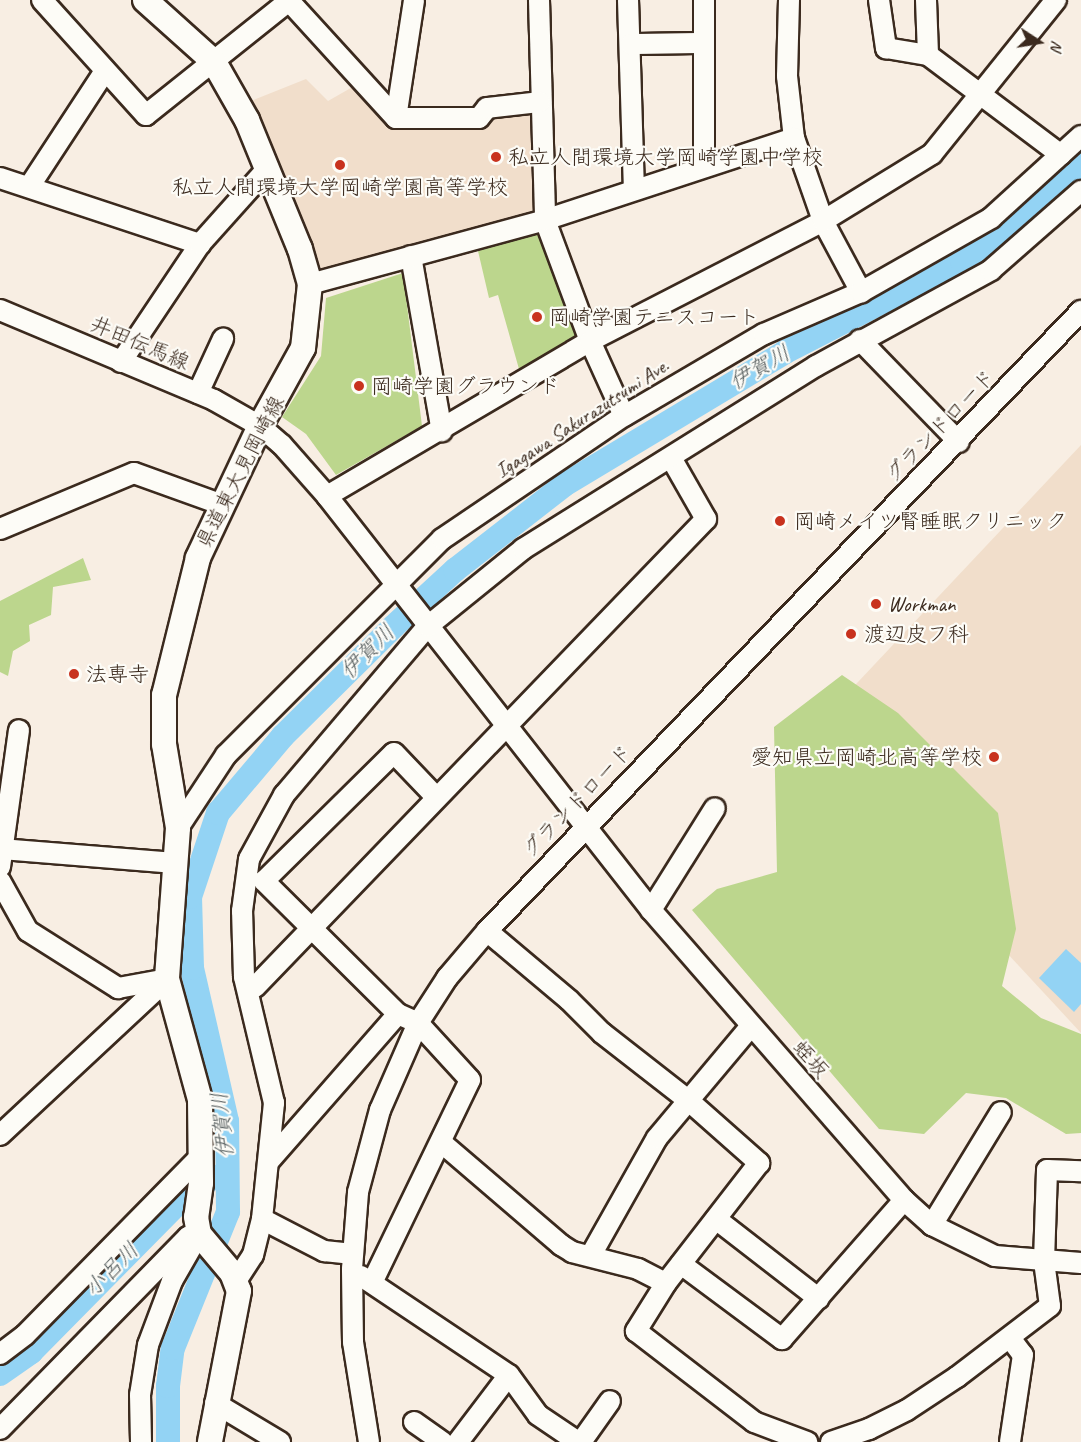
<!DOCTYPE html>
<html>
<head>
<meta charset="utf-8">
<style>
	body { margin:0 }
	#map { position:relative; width:1081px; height:1442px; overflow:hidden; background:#f8eee3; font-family:Caveat,"Klee One",sans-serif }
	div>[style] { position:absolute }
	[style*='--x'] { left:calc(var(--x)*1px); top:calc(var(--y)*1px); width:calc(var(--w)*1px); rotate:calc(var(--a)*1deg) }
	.built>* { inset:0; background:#f1decb }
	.green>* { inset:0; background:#bcd68d }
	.water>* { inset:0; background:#93d3f4 }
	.river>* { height:24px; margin:-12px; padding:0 12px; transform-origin:12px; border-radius:12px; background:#93d3f4 }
	.roads { filter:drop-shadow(2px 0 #3b2a1e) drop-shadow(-2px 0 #3b2a1e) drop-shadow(0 2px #3b2a1e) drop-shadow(0 -2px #3b2a1e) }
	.minor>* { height:20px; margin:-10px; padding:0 10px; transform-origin:10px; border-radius:10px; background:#fdfcf7 }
	.major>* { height:24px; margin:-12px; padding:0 12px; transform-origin:12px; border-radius:12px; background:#fdfcf7 }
	.dots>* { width:16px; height:16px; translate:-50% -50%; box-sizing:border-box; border:3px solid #fdfcf7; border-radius:50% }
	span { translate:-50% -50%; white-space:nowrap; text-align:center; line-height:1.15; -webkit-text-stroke:4.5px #fdfcf7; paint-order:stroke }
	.poi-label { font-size:21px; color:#3b2a1e }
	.left { translate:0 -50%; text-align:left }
	.right { translate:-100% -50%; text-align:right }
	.street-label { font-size:21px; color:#3b2a1e }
	.water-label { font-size:22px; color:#555d5e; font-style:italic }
	.north { position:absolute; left:1009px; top:12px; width:60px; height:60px; -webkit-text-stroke:4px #fdfcf7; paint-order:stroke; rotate:102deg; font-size:16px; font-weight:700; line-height:24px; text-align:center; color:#3b2a1e }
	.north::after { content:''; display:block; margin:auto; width:21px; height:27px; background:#3b2a1e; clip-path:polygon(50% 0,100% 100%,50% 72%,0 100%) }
</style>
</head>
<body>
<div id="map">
	<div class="built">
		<div style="clip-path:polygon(306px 79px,328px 101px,356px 85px,386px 109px,485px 114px,536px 107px,539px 213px,464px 230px,312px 274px,246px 103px)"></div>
		<div style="clip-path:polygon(1081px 445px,1081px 1033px,981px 925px,842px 699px)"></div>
	</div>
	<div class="green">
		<div style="clip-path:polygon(537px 232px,578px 336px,519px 369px,498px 295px,489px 298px,478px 251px)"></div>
		<div style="clip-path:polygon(403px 273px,422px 426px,336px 475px,306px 434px,282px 417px,321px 356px,326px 298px)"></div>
		<div style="clip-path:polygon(83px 558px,91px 580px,53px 587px,51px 615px,29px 625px,30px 641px,13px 651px,8px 676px,0 672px,0 601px)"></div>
		<div style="clip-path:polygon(842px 675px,898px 713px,998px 813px,1016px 929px,1002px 986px,1041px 1018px,1081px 1034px,1081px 1133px,1066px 1134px,1006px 1098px,966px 1093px,924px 1134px,879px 1129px,692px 910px,717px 889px,777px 872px,774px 727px)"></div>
	</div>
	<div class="water">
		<div style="clip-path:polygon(1066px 949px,1081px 963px,1081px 1004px,1074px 1012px,1039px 978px)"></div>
	</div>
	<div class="river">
		<div style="--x:0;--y:1374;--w:38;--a:-35"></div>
		<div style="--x:31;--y:1352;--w:218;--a:-45.4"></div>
		<div style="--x:184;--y:1197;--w:36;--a:-34"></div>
		<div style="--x:168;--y:1442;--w:56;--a:-90"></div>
		<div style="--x:168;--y:1386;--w:38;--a:-83"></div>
		<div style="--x:173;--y:1348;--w:147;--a:-68"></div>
		<div style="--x:228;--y:1212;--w:91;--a:-90.6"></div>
		<div style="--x:227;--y:1121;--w:157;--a:-102.9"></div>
		<div style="--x:192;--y:968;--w:71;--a:-91.6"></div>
		<div style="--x:190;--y:897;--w:89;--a:-71.6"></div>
		<div style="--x:218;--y:813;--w:101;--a:-49.8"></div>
		<div style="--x:283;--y:736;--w:156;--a:-44.7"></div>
		<div style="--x:394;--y:626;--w:83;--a:-42.6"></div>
		<div style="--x:455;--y:570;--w:138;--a:-37.9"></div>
		<div style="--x:564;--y:485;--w:258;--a:-31"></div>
		<div style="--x:785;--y:352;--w:199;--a:-27.2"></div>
		<div style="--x:962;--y:261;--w:57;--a:-35.1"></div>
		<div style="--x:1009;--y:228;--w:97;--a:-42.1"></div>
	</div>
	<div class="roads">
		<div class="minor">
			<div style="--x:42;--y:0;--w:155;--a:47.9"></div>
			<div style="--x:146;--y:115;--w:184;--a:-38.6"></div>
			<div style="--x:539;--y:0;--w:220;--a:88.4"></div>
			<div style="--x:545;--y:220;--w:129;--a:69.6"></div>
			<div style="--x:590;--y:341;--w:82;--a:65.6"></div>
			<div style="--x:628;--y:0;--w:189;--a:88.2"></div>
			<div style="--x:789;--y:0;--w:76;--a:91.5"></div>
			<div style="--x:787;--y:76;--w:62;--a:83.6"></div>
			<div style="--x:794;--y:138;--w:88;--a:70.7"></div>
			<div style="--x:823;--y:221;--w:81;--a:61.8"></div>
			<div style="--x:879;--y:0;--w:49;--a:81.7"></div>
			<div style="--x:886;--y:48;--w:43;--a:9.5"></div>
			<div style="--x:928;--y:55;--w:166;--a:36.9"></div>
			<div style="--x:926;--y:0;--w:55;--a:87.9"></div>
			<div style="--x:290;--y:2;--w:157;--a:47.6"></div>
			<div style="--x:396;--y:118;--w:83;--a:0"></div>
			<div style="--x:479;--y:118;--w:13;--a:-51"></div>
			<div style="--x:487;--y:108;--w:53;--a:-6.5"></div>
			<div style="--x:631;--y:44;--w:72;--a:-0.8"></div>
			<div style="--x:396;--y:118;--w:119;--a:-81.3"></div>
			<div style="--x:704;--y:167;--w:167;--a:-90"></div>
			<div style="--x:0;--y:178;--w:211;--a:18.3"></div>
			<div style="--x:29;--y:187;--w:139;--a:-56.8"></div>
			<div style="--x:411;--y:256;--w:178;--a:80"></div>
			<div style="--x:310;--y:284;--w:244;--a:-15.2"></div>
			<div style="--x:545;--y:220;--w:262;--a:-18.2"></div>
			<div style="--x:0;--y:310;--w:232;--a:22.8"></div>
			<div style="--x:214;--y:400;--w:53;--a:29.5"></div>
			<div style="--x:260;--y:426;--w:29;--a:41"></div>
			<div style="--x:282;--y:445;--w:68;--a:48.6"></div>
			<div style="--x:327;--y:496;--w:526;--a:51.95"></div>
			<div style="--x:651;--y:910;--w:385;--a:48.9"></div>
			<div style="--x:904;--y:1200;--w:38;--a:42"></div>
			<div style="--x:932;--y:1225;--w:70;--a:26.2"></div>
			<div style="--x:995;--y:1256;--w:86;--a:4.7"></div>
			<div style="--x:860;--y:340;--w:142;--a:45.9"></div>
			<div style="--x:121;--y:362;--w:142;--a:-56.2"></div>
			<div style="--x:200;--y:244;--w:101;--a:-48.2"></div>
			<div style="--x:198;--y:393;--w:60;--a:-65.2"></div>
			<div style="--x:327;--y:496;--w:305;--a:-30.5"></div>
			<div style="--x:590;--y:341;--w:262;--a:-27.2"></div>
			<div style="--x:823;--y:221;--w:128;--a:-31.6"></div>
			<div style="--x:932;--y:154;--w:198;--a:-51.2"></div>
			<div style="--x:0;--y:529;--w:145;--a:-22.7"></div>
			<div style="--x:134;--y:473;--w:91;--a:19.8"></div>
			<div style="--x:178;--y:828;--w:87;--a:-56.7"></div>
			<div style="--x:226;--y:755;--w:305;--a:-45"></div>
			<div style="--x:442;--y:539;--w:220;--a:-34.1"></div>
			<div style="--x:624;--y:416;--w:162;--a:-30.4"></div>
			<div style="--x:764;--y:334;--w:106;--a:-23.4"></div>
			<div style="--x:861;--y:292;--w:150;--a:-29.6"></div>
			<div style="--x:991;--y:218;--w:122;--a:-42.3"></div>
			<div style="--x:0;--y:849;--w:175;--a:4.6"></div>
			<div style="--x:0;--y:867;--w:138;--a:-82.1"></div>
			<div style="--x:0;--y:881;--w:57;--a:60.8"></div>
			<div style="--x:28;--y:931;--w:107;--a:32.3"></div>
			<div style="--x:118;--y:988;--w:50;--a:-10.4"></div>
			<div style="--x:651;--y:910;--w:120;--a:-57.9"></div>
			<div style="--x:487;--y:931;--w:107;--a:40.1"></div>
			<div style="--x:569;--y:1000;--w:47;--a:45"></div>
			<div style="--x:602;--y:1033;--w:110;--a:38"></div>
			<div style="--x:689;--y:1101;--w:94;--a:41.5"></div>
			<div style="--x:759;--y:1163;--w:152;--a:127.8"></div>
			<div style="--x:666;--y:1283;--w:57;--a:122"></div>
			<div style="--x:636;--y:1331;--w:149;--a:37.6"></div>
			<div style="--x:754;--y:1422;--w:57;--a:20.7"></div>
			<div style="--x:255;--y:987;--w:650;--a:-46.06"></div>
			<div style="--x:706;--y:519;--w:70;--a:-119.8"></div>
			<div style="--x:398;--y:1014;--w:189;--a:-135.2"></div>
			<div style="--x:264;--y:881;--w:182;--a:-44.6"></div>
			<div style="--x:394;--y:753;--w:61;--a:46.3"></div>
			<div style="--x:0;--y:1135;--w:229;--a:-43"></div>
			<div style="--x:442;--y:1143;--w:157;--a:40.6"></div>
			<div style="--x:561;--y:1245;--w:13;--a:32"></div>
			<div style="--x:572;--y:1252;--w:68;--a:14.4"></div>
			<div style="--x:638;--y:1269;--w:31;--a:27"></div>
			<div style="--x:270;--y:1160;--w:194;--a:-48.8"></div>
			<div style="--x:398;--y:1014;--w:22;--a:24"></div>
			<div style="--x:418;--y:1023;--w:77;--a:47.6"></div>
			<div style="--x:470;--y:1080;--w:225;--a:115.8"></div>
			<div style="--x:262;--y:1219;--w:70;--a:27.3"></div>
			<div style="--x:324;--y:1251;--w:29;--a:6"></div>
			<div style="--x:716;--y:1219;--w:130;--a:37.8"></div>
			<div style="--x:932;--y:1225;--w:132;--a:-58.6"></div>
			<div style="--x:591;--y:1255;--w:134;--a:-60.6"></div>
			<div style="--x:657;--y:1138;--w:145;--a:-50"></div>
			<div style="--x:681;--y:1264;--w:126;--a:36.6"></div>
			<div style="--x:782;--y:1339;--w:185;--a:-48.7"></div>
			<div style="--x:361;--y:1276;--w:178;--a:33.8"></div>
			<div style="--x:509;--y:1375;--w:49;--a:54.1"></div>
			<div style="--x:538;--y:1415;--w:48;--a:34"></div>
			<div style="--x:236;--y:1281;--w:31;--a:-57"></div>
			<div style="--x:253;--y:1255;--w:37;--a:-76"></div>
			<div style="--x:262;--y:1219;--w:117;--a:-84.1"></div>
			<div style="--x:274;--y:1103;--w:130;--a:-103.4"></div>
			<div style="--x:244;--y:977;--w:66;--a:-91.7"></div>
			<div style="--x:242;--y:911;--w:52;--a:-82.3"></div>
			<div style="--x:249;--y:859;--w:73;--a:-61.3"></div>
			<div style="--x:284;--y:795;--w:222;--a:-49.6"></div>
			<div style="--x:428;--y:626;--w:122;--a:-39"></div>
			<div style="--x:523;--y:549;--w:345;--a:-32"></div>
			<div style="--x:816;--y:366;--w:200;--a:-28.7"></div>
			<div style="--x:991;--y:270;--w:120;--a:-41.3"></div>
			<div style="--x:1010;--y:1338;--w:21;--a:53"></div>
			<div style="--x:1023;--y:1355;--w:88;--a:98.5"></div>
			<div style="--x:0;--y:1354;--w:31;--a:-37"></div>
			<div style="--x:25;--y:1335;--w:251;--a:-45.5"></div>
			<div style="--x:215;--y:1403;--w:76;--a:31"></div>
			<div style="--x:414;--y:1422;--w:35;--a:35"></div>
			<div style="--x:0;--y:1429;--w:269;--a:-45.6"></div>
			<div style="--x:188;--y:1237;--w:11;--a:-15"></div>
			<div style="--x:141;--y:1442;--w:47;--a:-91.2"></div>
			<div style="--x:140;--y:1395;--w:51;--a:-80.9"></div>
			<div style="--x:148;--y:1345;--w:68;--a:-69.4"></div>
			<div style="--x:172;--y:1281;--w:46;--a:-60.1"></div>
			<div style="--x:369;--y:1442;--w:101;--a:-99.1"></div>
			<div style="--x:353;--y:1342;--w:73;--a:-90.8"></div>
			<div style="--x:352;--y:1269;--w:77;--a:-85.5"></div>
			<div style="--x:358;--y:1192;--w:85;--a:-75"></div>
			<div style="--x:380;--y:1110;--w:95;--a:-66.4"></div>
			<div style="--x:418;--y:1023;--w:54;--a:-57.2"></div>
			<div style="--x:447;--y:978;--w:62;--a:-49.6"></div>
			<div style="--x:487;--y:931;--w:859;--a:-46.23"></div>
			<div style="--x:458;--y:1442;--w:84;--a:-52.7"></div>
			<div style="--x:581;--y:1442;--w:50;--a:-54.7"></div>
			<div style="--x:831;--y:1442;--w:40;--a:-18.9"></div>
			<div style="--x:869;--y:1429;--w:42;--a:-26.6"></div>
			<div style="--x:907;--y:1410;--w:60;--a:-33.4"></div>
			<div style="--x:957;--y:1377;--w:117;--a:-37.4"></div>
			<div style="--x:1050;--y:1306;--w:45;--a:-97.6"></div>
			<div style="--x:1044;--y:1261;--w:91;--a:-88.1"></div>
			<div style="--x:1047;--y:1170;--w:34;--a:2"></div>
		</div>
		<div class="major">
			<div style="--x:145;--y:0;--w:93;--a:41.9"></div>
			<div style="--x:214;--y:62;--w:67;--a:60.4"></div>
			<div style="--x:247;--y:120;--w:139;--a:67.7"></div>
			<div style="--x:300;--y:249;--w:36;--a:74"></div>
			<div style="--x:310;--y:284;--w:64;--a:96.2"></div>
			<div style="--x:303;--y:348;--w:89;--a:118.9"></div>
			<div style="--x:260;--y:426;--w:146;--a:115.2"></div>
			<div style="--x:198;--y:558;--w:141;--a:103.9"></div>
			<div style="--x:164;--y:695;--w:49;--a:90"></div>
			<div style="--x:164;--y:744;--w:85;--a:80.5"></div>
			<div style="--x:178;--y:828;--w:151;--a:94.2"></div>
			<div style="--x:167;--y:979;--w:125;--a:74.7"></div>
			<div style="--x:200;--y:1100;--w:83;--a:89.3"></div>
			<div style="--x:201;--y:1183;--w:34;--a:98"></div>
			<div style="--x:196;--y:1217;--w:17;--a:80"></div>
			<div style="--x:199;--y:1234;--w:51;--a:49.8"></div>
			<div style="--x:232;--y:1273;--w:19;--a:69"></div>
			<div style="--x:239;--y:1291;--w:154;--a:100.9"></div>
		</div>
	</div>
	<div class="dots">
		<div style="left:496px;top:157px;background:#c8321e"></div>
		<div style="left:340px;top:165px;background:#c8321e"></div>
		<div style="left:537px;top:317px;background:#c8321e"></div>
		<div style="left:359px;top:386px;background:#c8321e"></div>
		<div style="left:780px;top:521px;background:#c8321e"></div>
		<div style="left:876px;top:604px;background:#c8321e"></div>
		<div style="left:851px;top:634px;background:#c8321e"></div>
		<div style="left:74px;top:674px;background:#c8321e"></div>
		<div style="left:994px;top:757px;background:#c8321e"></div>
	</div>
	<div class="poi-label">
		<span class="left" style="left:508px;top:157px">私立人間環境大学岡崎学園中学校</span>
		<span style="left:340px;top:187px">私立人間環境大学岡崎学園高等学校</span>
		<span class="left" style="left:549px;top:317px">岡崎学園テニスコート</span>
		<span class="left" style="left:371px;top:386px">岡崎学園グラウンド</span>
		<span class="left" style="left:794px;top:521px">岡崎メイツ腎睡眠クリニック</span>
		<span class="left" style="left:888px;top:604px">Workman</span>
		<span class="left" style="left:864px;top:634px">渡辺皮フ科</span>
		<span class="left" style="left:86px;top:674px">法専寺</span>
		<span class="right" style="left:982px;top:757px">愛知県立岡崎北高等学校</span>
	</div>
	<div class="street-label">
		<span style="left:140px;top:343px;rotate:23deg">井田伝馬線</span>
		<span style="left:582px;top:418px;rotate:-33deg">Igagawa Sakurazutsumi Ave.</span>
		<span style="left:940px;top:426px;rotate:-46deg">グランドロード</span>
		<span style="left:240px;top:472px;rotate:-63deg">県道東大見岡崎線</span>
		<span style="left:577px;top:801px;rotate:-46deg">グランドロード</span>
		<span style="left:811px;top:1059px;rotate:48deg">蛭坂</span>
	</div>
	<div class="water-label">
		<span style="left:760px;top:368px;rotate:-30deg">伊賀川</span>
		<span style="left:368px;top:652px;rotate:-45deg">伊賀川</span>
		<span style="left:223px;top:1125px;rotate:-96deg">伊賀川</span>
		<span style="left:112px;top:1270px;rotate:-45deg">小呂川</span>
	</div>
	<div class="north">N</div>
</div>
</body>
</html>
